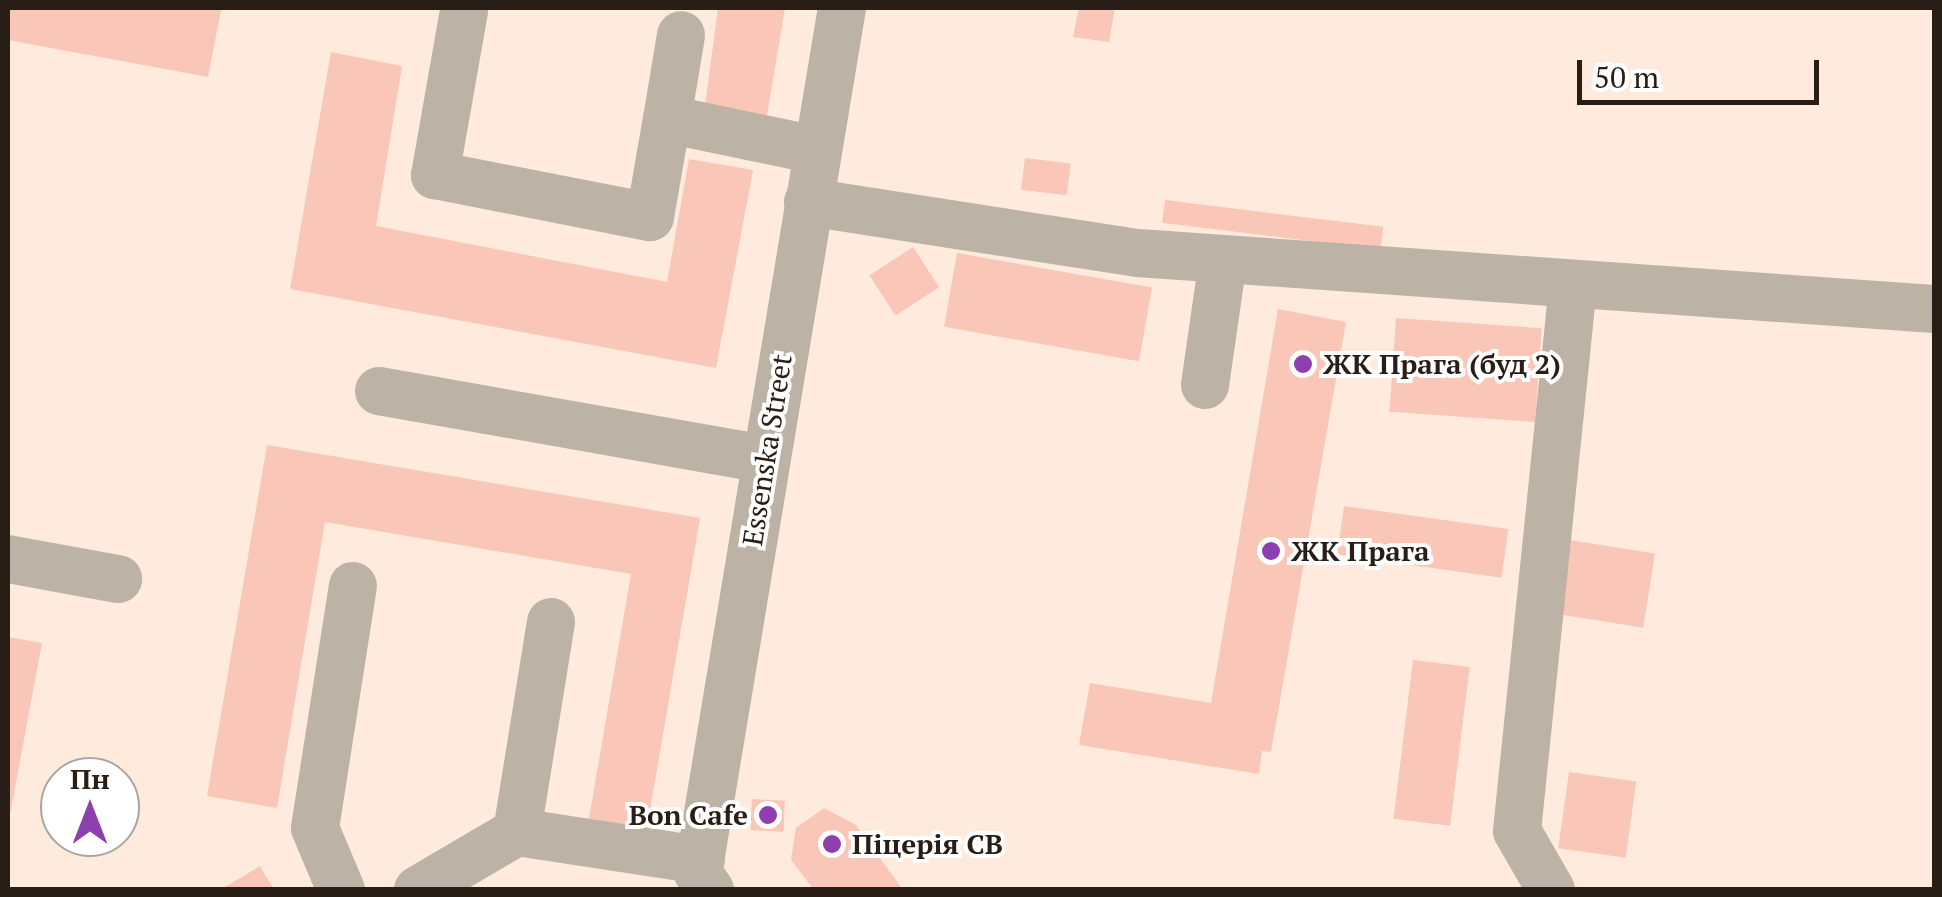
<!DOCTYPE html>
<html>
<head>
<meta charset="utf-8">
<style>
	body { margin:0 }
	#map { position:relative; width:1942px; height:897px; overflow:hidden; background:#feebdd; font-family:"PT Serif",serif }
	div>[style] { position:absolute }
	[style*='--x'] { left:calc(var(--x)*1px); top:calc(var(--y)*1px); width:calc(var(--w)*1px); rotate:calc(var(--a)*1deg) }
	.building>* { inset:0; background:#f9c6b7; transform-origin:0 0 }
	.minor>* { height:48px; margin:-24px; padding:0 24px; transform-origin:24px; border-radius:24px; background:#bcb3a6 }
	.dots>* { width:28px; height:28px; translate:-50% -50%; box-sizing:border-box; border:5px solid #fff; border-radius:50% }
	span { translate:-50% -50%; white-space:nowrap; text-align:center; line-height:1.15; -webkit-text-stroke:8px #fff; paint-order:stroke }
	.poi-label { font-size:28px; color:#291e15; font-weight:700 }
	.left { translate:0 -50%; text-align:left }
	.right { translate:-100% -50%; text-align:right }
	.street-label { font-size:28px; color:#291e15 }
	.frame { position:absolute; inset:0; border:10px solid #291e15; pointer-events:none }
	.north { position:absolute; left:40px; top:757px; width:100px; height:100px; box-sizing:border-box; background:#fff; border:2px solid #a9a5a1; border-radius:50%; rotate:0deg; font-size:28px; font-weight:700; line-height:40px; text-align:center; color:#291e15 }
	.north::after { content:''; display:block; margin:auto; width:35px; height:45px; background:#8d3faf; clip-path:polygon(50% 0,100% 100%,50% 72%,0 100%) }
	.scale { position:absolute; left:1577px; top:60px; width:242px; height:45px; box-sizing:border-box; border:5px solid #291e15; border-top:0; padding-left:12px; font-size:30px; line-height:35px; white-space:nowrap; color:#291e15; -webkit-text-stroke:8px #fff; paint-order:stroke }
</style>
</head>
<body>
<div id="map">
	<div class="building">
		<div style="clip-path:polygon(8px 8px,209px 8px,221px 10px,208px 77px,8px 40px)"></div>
		<div style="clip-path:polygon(718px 8px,785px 8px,764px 133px,704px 114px)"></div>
		<div style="clip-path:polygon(1079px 8px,1115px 8px,1109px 42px,1073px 37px)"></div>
		<div style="clip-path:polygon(331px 52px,402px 66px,376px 226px,667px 282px,689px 159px,753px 170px,716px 368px,290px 289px)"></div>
		<div style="left:1025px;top:158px;width:46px;height:32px;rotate:7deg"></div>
		<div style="left:1165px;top:200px;width:220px;height:23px;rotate:7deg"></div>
		<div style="left:913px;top:247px;width:48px;height:52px;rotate:57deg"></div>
		<div style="left:957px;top:253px;width:198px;height:75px;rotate:10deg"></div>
		<div style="clip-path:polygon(1278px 309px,1346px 322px,1271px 752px,1262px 751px,1259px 774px,1079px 745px,1090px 683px,1211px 703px)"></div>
		<div style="left:1396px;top:318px;width:146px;height:94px;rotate:4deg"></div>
		<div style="clip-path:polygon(267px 445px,700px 518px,646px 834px,588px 824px,631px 574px,325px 522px,277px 808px,207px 796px)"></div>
		<div style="left:1344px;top:506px;width:166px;height:49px;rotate:8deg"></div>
		<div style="left:1569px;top:540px;width:87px;height:75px;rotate:9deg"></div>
		<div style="clip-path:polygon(8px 637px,42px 643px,9px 820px,8px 820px)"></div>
		<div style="left:1413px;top:660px;width:57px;height:160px;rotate:7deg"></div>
		<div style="left:1569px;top:772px;width:68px;height:77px;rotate:8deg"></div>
		<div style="left:752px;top:799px;width:33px;height:31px;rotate:3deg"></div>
		<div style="clip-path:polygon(824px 808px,856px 825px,903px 890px,814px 890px,791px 860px,796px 828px)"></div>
		<div style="clip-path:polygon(260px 866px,274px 890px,220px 890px)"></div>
	</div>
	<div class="minor">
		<div style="--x:464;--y:11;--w:167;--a:100"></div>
		<div style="--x:435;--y:175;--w:219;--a:11.1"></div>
		<div style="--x:650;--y:217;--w:99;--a:-80.2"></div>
		<div style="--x:667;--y:119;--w:152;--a:11.8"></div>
		<div style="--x:667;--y:119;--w:85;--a:-80.5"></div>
		<div style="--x:808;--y:202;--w:334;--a:8.8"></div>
		<div style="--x:1138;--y:253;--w:798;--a:4.02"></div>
		<div style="--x:1205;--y:385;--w:126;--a:-81.8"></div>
		<div style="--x:379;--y:391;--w:393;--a:10"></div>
		<div style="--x:8;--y:559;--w:112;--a:10.3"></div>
		<div style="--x:551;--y:622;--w:213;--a:99.2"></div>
		<div style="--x:517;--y:832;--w:186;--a:8.7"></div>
		<div style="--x:341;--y:890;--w:67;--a:-112.8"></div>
		<div style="--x:315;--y:828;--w:245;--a:-81.1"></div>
		<div style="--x:418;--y:890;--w:115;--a:-30.4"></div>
		<div style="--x:710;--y:890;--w:21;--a:-125"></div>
		<div style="--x:698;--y:873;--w:877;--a:-80.55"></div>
		<div style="--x:1551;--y:890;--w:68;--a:-120"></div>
		<div style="--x:1517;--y:831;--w:549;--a:-84.14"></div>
	</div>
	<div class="dots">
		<div style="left:1303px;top:364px;background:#8d3faf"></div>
		<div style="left:1271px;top:551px;background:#8d3faf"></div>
		<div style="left:768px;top:815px;background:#8d3faf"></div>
		<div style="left:832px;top:844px;background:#8d3faf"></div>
	</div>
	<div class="poi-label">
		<span class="left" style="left:1323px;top:364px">ЖК Прага (буд 2)</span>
		<span class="left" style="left:1291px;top:551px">ЖК Прага</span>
		<span class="right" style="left:748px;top:815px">Bon Cafe</span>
		<span class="left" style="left:852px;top:844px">Піцерія СВ</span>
	</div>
	<div class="street-label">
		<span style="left:767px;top:450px;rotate:-81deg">Essenska Street</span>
	</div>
	<div class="frame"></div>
	<div class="north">Пн</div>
	<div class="scale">50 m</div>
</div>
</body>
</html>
